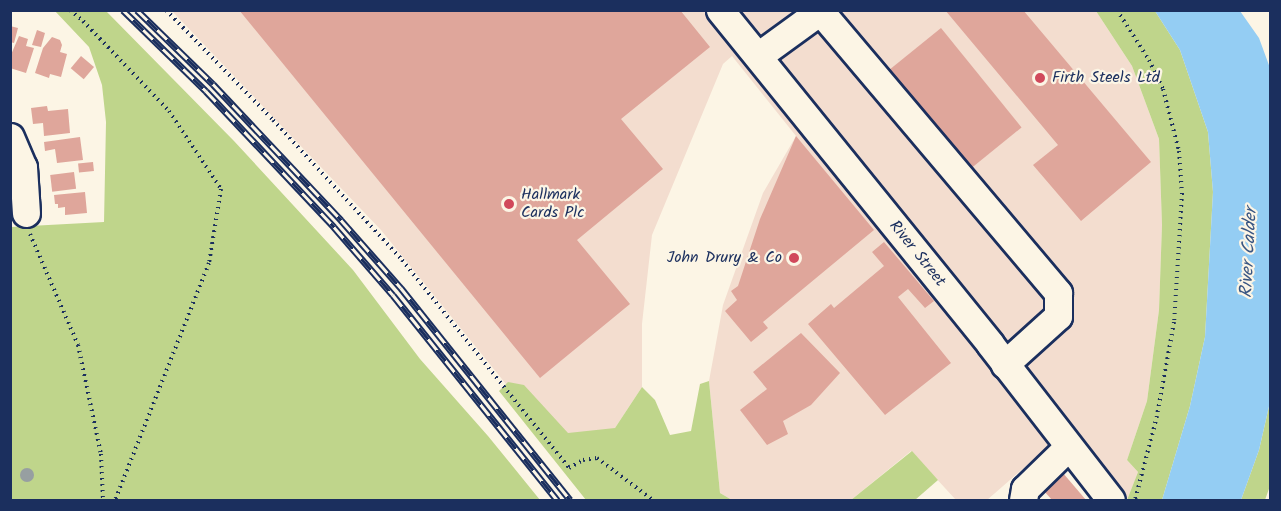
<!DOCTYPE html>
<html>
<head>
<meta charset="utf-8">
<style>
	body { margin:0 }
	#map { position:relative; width:1281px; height:511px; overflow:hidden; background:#fcf5e5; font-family:Kalam,sans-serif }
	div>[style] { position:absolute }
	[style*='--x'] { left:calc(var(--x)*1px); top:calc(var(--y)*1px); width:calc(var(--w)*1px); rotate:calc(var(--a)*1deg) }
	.built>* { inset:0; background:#f3ddcf }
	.green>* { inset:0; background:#bfd58b }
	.water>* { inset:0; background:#94cdf3 }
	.building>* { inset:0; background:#dfa69b; transform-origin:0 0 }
	.path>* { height:4px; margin-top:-2px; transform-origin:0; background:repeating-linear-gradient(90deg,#1b2f5e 0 1.5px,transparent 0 6px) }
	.roads { filter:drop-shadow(2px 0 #1b2f5e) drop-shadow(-2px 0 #1b2f5e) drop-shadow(0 2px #1b2f5e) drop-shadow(0 -2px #1b2f5e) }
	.minor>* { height:27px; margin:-13.5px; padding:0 13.5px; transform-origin:13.5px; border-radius:13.5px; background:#fcf5e5 }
	.rail>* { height:7px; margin-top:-3.5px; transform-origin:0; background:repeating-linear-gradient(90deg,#fcf5e5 0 14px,#1b2f5e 0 28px); box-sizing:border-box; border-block:2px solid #1b2f5e }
	.trees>* { width:14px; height:14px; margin:-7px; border-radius:50%; background:#979fa1 }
	.dots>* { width:16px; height:16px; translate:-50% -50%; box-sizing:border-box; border:3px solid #fcf5e5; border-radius:50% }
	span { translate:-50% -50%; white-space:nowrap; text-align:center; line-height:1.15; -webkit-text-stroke:4.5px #fcf5e5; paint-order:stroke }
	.poi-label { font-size:16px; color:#1b2f5e }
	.left { translate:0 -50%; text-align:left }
	.right { translate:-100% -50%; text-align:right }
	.street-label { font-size:16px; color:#1b2f5e }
	.water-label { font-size:18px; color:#395683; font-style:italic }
	.frame { position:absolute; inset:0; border:12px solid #1b2f5e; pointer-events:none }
</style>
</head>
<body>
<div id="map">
	<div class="built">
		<div style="clip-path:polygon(172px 11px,1096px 11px,1132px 66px,1159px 139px,1162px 225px,1159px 310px,1147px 401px,1127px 460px,1138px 472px,1127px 500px,1067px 430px,987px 500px,956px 500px,911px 451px,851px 500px,732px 500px,720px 493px,709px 381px,723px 305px,763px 193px,796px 136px,732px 56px,723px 64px,652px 235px,642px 324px,642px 387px,615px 428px,570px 463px,381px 230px)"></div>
	</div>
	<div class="green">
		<div style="clip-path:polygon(54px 10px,106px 11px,234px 141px,353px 270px,420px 359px,488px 436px,540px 500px,11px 500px,11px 227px,104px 222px,106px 122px,102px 85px,89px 47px)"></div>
		<div style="clip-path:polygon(1096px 11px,1155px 11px,1180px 50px,1208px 132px,1213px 192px,1205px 337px,1190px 406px,1162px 500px,1127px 500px,1138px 472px,1127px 460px,1147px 401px,1159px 310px,1162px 225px,1159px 139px,1132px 66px)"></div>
		<div style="clip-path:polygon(709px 381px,720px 493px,732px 500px,586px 500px,499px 391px,508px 382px,524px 385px,568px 433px,615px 428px,642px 387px,655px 400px,670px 435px,691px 431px,700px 384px)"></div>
		<div style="clip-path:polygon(1270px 402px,1270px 486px,1265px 500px,1241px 500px,1259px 450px)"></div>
		<div style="clip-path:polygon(912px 451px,938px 480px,915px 500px,851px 500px)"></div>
	</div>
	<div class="water">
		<div style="clip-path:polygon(1155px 11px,1240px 11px,1259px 38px,1270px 68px,1270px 402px,1259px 450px,1241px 500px,1162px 500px,1190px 406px,1205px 337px,1213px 192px,1208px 132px,1180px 50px)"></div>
	</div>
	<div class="building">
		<div style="clip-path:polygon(239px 10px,680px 10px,710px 47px,621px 119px,663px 169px,577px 240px,630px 304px,540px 378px)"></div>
		<div style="clip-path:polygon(945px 10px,1023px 10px,1151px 162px,1081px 221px,1033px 165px,1058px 145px)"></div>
		<div style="clip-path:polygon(10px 26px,18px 28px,14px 43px,10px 42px)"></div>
		<div style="left:941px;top:28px;width:128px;height:66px;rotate:51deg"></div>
		<div style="clip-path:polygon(37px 30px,45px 33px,41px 47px,32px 45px)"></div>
		<div style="clip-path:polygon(19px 36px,28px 39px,26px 46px,34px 48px,26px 73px,10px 68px,10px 57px)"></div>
		<div style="clip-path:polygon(52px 37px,60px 40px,62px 45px,60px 52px,67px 54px,61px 77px,50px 74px,49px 78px,35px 73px,43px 48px)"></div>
		<div style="left:81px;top:56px;width:17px;height:16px;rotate:40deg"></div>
		<div style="clip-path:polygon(47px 106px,48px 111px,68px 109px,70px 133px,44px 136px,43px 123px,33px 124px,31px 108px)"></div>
		<div style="clip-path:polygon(796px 136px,874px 230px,763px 322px,768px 328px,751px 342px,725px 311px,737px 300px,731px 291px,738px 286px,760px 219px)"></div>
		<div style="clip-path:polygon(80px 137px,83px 160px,57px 163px,55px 149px,45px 151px,44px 142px)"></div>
		<div style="left:93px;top:162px;width:9px;height:15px;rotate:84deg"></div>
		<div style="left:74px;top:172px;width:17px;height:24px;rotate:83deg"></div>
		<div style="clip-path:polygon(85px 192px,87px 213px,65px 215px,65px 207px,58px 208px,58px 204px,55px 204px,54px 195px)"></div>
		<div style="clip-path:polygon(884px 242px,934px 301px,925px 308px,908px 289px,898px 297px,951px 363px,885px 415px,808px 324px,831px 304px,834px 308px,884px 266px,872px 252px)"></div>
		<div style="clip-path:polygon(801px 333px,840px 373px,811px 405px,783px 421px,788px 434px,767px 445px,740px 410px,767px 389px,753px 372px)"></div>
		<div style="clip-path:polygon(1057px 466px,1086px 500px,1052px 500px,1037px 483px)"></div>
	</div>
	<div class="path">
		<div style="--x:70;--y:10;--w:17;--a:40"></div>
		<div style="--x:83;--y:21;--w:124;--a:46.3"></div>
		<div style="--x:169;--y:111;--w:94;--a:56.3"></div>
		<div style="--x:221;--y:189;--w:75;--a:99.2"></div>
		<div style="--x:209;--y:263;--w:255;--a:111.6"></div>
		<div style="--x:166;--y:10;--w:153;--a:45.8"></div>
		<div style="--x:273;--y:120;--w:190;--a:47.3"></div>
		<div style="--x:402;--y:260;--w:267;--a:51.2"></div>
		<div style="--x:569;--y:468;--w:16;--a:-30"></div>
		<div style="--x:583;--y:460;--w:14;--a:-8"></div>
		<div style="--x:597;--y:458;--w:70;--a:36.9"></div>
		<div style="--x:1117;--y:10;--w:59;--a:57.4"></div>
		<div style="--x:1149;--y:60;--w:32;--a:64"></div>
		<div style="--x:1163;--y:89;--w:64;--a:75.5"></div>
		<div style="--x:1179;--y:151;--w:42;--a:85.9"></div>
		<div style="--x:1182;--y:193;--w:129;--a:93.5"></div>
		<div style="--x:1174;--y:322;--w:96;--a:100.3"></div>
		<div style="--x:1157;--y:416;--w:87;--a:104.7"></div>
		<div style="--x:30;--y:234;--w:121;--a:66.6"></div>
		<div style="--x:78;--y:345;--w:111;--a:78.1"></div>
		<div style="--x:101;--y:454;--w:46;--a:87.5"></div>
	</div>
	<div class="roads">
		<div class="minor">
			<div style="--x:720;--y:10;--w:429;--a:51"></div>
			<div style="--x:990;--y:344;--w:197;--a:52.2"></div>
			<div style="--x:758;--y:56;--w:77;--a:-36"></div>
			<div style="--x:820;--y:11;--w:369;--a:49.8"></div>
			<div style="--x:1058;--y:293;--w:23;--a:90"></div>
			<div style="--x:1058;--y:316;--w:72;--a:137.8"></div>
			<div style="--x:10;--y:137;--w:33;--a:67"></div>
			<div style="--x:23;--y:167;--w:46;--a:86.3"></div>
			<div style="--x:1023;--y:500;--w:11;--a:-80"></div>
			<div style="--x:1025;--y:489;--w:60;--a:-44.3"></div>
		</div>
	</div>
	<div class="rail">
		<div style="--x:123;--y:10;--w:116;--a:44.3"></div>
		<div style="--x:206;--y:91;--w:187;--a:46.7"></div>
		<div style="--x:334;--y:227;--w:90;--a:49.1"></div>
		<div style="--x:393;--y:295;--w:263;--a:51.3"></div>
		<div style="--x:137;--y:10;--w:106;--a:44.2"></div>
		<div style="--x:213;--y:84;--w:187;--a:46.7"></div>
		<div style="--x:341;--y:220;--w:91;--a:48.6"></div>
		<div style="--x:401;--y:288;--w:271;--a:51.4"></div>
	</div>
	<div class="trees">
		<div style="left:27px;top:475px"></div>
	</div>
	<div class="dots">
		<div style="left:1040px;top:78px;background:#d1495b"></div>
		<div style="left:509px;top:204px;background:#d1495b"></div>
		<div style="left:794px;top:258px;background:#d1495b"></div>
	</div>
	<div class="poi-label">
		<span class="left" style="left:1052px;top:78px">Firth Steels Ltd</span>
		<span class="left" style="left:521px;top:204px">Hallmark<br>Cards Plc</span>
		<span class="right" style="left:782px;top:258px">John Drury &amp; Co</span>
	</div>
	<div class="street-label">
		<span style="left:917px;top:254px;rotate:51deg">River Street</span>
	</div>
	<div class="water-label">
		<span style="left:1250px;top:253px;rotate:-87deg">River Calder</span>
	</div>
	<div class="frame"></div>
</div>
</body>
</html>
